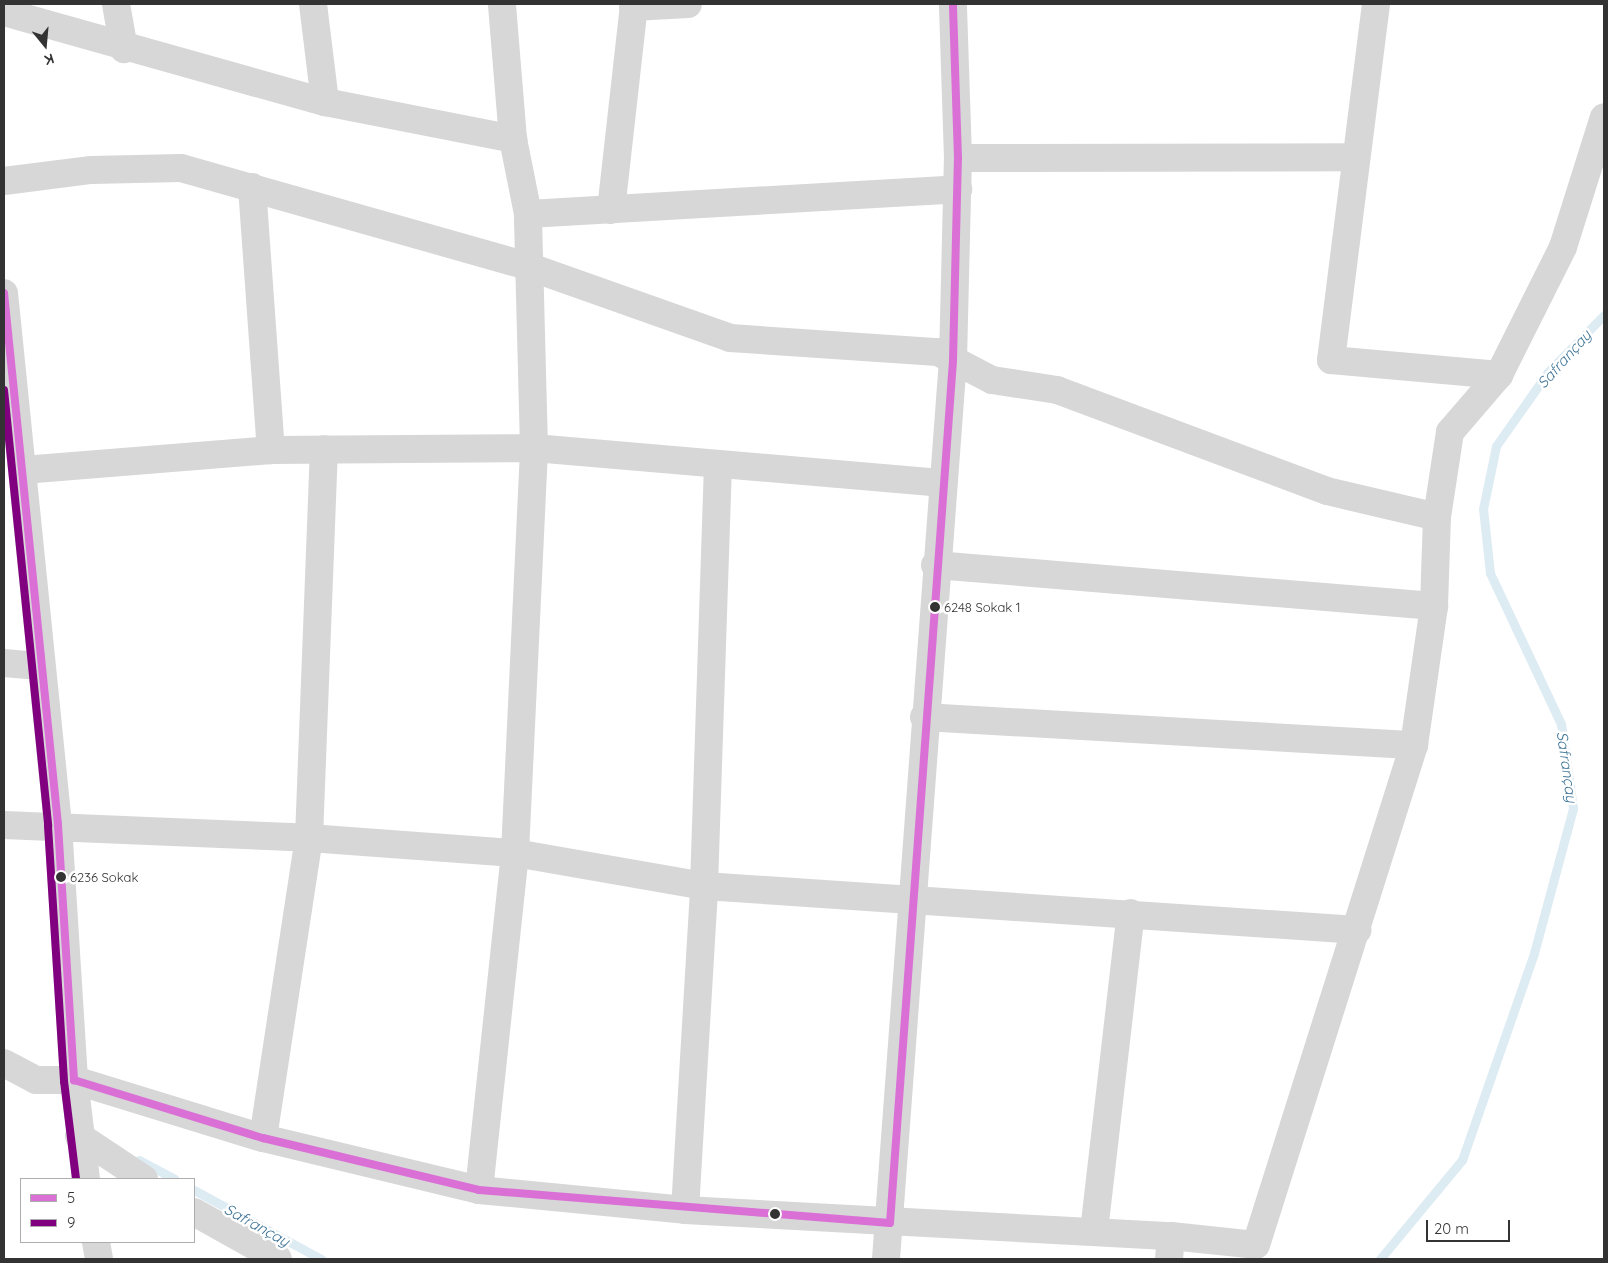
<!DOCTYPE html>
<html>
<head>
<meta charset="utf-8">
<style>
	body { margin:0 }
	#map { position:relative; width:1608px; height:1263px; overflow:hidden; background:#fff; font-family:Quicksand,sans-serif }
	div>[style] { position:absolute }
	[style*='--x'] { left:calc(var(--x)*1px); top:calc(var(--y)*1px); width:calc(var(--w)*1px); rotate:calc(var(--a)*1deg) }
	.stream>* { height:9px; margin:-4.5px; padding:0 4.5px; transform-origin:4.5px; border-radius:4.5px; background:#ddebf3 }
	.minor>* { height:28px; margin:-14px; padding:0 14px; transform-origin:14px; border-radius:14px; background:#d7d7d7 }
	.bus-1>* { height:8px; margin:-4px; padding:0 4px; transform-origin:4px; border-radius:4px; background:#da70d6 }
	.bus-2>* { height:8px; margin:-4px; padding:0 4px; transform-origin:4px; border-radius:4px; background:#800080 }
	.dots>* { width:14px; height:14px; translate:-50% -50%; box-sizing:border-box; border:2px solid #fff; border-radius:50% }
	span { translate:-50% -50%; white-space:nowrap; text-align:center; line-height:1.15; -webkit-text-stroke:5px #fff; paint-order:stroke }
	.bus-label { font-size:13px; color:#333 }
	.left { translate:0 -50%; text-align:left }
	.water-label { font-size:15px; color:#3f7597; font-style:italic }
	.frame { position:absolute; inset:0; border:5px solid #333; pointer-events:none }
	.legend { position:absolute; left:20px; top:1178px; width:175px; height:65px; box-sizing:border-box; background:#fff; border:1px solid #adadad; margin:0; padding:6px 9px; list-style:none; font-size:15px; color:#333 }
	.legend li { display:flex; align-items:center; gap:10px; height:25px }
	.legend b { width:25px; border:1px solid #adadad }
	.north { position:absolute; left:20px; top:20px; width:50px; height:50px; -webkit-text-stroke:4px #fff; paint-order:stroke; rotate:163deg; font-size:14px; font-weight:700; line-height:20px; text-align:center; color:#333 }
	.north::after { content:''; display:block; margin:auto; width:18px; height:22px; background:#333; clip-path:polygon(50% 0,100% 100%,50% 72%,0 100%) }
	.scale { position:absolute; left:1426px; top:1220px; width:84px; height:22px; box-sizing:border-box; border:2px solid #333; border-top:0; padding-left:6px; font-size:15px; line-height:18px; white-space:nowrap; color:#333; -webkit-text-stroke:4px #fff; paint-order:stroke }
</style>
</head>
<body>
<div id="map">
	<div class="stream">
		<div style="--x:139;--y:1160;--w:40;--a:28"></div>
		<div style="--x:194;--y:1190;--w:145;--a:28.5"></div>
		<div style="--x:1380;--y:1259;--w:129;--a:-50.4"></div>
		<div style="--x:1462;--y:1160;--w:219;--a:-70.8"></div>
		<div style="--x:1534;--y:953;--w:150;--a:-74.9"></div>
		<div style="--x:1573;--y:808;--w:85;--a:-98.1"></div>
		<div style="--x:1561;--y:724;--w:167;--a:-115.2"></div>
		<div style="--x:1490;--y:573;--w:64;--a:-96.2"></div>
		<div style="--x:1483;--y:509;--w:64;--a:-78.3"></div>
		<div style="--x:1496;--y:446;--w:90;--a:-54.9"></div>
		<div style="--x:1548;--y:372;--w:80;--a:-45.5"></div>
	</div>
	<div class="minor">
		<div style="--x:116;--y:4;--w:46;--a:79.9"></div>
		<div style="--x:313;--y:4;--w:99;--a:83"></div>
		<div style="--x:1376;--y:4;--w:359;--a:97.2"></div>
		<div style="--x:1331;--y:360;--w:169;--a:5.1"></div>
		<div style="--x:633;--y:7;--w:55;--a:-3.1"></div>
		<div style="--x:4;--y:12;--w:333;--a:15.7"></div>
		<div style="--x:325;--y:102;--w:192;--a:11.1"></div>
		<div style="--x:958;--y:158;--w:398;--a:-0.1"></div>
		<div style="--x:4;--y:181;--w:88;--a:-7.2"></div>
		<div style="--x:91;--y:170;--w:90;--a:-1.3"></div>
		<div style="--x:181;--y:168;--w:363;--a:15.8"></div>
		<div style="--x:530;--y:267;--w:212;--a:19.5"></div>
		<div style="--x:730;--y:338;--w:208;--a:3.9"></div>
		<div style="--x:938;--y:352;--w:61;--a:27.4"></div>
		<div style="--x:992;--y:380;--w:66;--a:8.7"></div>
		<div style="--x:1057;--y:390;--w:288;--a:20.5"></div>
		<div style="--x:1327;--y:491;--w:113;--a:13.3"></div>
		<div style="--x:252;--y:187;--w:264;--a:85.9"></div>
		<div style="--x:611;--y:210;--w:207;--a:-83.6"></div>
		<div style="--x:528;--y:214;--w:431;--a:-3.3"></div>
		<div style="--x:4;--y:293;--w:535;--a:84.2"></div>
		<div style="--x:58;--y:825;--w:256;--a:86.4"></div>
		<div style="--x:74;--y:1080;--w:100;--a:83.1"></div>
		<div style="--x:23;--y:470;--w:249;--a:-4.6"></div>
		<div style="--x:271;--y:450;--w:263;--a:-0.4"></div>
		<div style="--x:534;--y:448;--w:411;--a:4.9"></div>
		<div style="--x:935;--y:565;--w:501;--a:4.7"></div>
		<div style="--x:4;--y:663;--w:36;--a:5"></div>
		<div style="--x:924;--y:717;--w:491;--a:3.3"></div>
		<div style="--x:4;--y:825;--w:305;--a:2.4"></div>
		<div style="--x:309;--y:838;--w:207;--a:4.2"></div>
		<div style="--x:515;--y:853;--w:192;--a:9.9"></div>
		<div style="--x:704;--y:886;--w:655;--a:3.85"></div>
		<div style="--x:4;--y:1063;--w:36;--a:28"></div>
		<div style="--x:36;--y:1080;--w:38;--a:0"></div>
		<div style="--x:74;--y:1080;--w:198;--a:17.1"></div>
		<div style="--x:263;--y:1138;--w:222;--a:13.5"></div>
		<div style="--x:479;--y:1190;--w:207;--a:5.5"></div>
		<div style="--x:685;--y:1210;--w:487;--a:3.1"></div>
		<div style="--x:1171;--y:1236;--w:85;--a:6"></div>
		<div style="--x:1256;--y:1245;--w:524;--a:-72.46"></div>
		<div style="--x:1414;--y:745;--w:140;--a:-81.8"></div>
		<div style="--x:1434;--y:606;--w:89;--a:-88.1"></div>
		<div style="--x:1437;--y:517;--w:86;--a:-81.3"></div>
		<div style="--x:1450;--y:432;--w:75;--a:-49.3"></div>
		<div style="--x:1499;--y:375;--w:143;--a:-63.4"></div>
		<div style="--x:1563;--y:247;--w:136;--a:-72.5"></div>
		<div style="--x:79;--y:1136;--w:78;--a:33.5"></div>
		<div style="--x:263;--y:1138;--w:304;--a:-81.3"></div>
		<div style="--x:309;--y:838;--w:389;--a:-87.8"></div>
		<div style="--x:479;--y:1190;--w:339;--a:-83.9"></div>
		<div style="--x:515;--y:853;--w:405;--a:-87.3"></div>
		<div style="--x:534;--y:448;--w:234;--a:-91.5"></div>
		<div style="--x:528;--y:214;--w:76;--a:-101.3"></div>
		<div style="--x:513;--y:139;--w:135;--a:-94.7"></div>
		<div style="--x:685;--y:1210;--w:325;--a:-86.6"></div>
		<div style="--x:704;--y:886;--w:420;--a:-88.1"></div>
		<div style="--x:194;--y:1212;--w:96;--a:29.2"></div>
		<div style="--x:1094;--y:1231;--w:320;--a:-83.4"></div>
		<div style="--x:96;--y:1242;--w:17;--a:80"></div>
		<div style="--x:886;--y:1259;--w:901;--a:-85.74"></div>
		<div style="--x:953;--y:360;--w:202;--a:-88.6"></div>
		<div style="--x:958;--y:158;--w:154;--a:-91.9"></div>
		<div style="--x:1169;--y:1259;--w:23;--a:-85"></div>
	</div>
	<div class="bus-1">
		<div style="--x:4;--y:293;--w:535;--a:84.2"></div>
		<div style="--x:58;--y:825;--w:256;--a:86.4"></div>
		<div style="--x:74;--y:1080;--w:198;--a:17.1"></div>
		<div style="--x:263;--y:1138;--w:222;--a:13.5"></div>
		<div style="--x:479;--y:1190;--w:412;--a:4.6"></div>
		<div style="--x:890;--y:1223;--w:865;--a:-85.82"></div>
		<div style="--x:953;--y:360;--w:202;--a:-88.6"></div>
		<div style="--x:958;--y:158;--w:154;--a:-91.9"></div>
	</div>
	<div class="bus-2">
		<div style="--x:4;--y:390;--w:438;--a:84.2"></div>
		<div style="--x:48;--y:826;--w:256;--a:86.4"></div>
		<div style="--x:64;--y:1081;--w:99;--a:83"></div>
	</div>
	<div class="dots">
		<div style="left:935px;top:607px;background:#333"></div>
		<div style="left:61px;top:877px;background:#333"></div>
		<div style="left:775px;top:1214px;background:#333"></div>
	</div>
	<div class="bus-label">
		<span class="left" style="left:944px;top:607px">6248 Sokak 1</span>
		<span class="left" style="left:70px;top:877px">6236 Sokak</span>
	</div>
	<div class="water-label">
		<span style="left:1564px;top:359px;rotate:-48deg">Safrançay</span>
		<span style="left:1567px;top:767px;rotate:82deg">Safrançay</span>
		<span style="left:257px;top:1225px;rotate:29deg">Safrançay</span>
	</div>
	<div class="frame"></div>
	<ul class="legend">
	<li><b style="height:6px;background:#da70d6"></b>5</li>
	<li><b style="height:6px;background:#800080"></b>9</li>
	</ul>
	<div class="north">K</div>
	<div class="scale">20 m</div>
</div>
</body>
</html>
